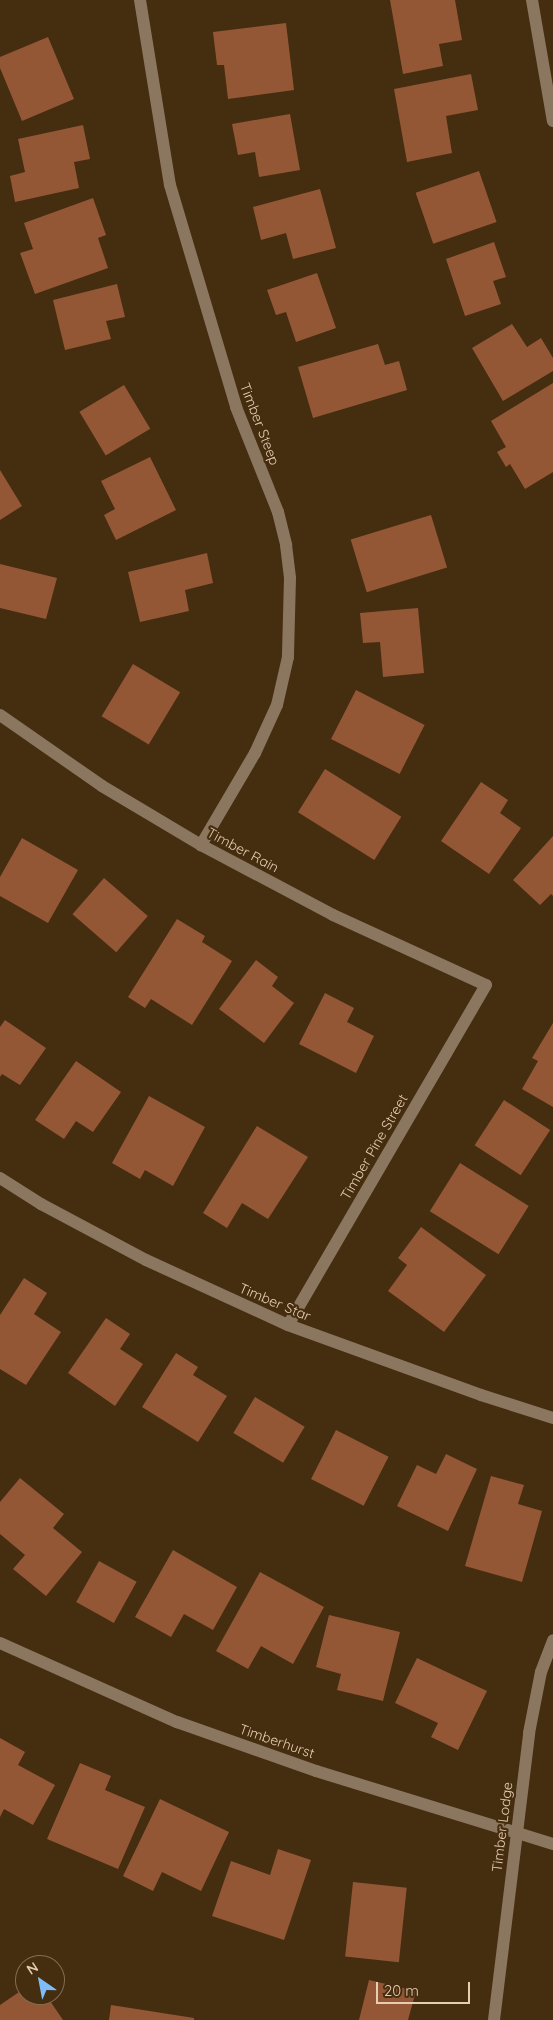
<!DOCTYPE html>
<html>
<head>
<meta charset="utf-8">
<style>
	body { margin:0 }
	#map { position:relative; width:553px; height:2020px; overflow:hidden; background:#452d10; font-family:Quicksand,sans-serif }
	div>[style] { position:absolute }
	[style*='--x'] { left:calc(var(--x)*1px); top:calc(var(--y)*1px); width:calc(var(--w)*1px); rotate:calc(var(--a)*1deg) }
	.building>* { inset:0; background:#935736; transform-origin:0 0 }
	.minor>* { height:12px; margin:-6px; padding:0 6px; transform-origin:6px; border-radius:6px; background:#8b7660 }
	span { translate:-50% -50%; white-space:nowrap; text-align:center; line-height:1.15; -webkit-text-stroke:4.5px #452d10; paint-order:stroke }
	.street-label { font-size:14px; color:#e7cdb2 }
	.north { position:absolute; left:15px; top:1955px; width:50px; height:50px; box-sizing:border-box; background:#452d10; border:1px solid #866d51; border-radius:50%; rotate:327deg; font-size:14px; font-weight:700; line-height:20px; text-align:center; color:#e7cdb2 }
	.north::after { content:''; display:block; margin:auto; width:18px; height:22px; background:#7ebdf9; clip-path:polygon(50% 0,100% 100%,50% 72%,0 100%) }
	.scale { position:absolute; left:376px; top:1982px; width:94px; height:22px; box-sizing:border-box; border:2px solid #e7cdb2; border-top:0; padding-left:6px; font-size:15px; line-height:18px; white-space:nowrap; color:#e7cdb2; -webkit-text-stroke:4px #452d10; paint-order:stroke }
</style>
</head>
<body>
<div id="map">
	<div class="building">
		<div style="clip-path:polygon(390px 0,455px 0,462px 40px,439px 44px,443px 66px,403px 74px)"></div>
		<div style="clip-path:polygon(286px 23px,294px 90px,228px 99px,224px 65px,217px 65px,213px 32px)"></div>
		<div style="clip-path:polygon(48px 37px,74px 99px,22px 121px,0 68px,0 57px)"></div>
		<div style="clip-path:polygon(471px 74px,478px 110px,446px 116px,452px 153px,407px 162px,394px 89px)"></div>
		<div style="clip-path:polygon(290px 114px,300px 170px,259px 177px,255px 152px,238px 155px,232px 124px)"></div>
		<div style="clip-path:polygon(83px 125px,90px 159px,74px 162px,79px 188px,15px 202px,10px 176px,25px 172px,18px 139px)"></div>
		<div style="left:479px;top:171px;width:54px;height:67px;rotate:71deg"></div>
		<div style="clip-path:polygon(320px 189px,336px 248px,293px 259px,286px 233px,261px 240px,253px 207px)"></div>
		<div style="clip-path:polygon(93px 198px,106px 235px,98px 238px,108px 268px,35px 294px,20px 253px,33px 249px,24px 223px)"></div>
		<div style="clip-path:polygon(494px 242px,506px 277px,493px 281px,501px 304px,465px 316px,446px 259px)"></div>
		<div style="clip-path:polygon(317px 273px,336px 328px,296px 342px,286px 312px,276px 315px,267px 290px)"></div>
		<div style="clip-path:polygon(117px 284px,125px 317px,106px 321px,111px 339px,65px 350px,53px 300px)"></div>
		<div style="clip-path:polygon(512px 324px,527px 347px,541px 338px,553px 358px,553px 371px,503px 401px,472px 348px)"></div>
		<div style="clip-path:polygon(378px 344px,385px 365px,399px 361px,407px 390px,313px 418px,298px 367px)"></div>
		<div style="clip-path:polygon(553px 383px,553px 472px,525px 489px,510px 464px,506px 467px,497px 452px,506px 447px,491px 421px)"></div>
		<div style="left:124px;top:385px;width:51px;height:52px;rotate:59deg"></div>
		<div style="clip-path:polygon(150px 457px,176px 510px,116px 540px,104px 515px,115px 509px,101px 481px)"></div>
		<div style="clip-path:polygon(0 470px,22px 506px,0 520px)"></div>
		<div style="left:431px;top:515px;width:55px;height:84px;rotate:73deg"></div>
		<div style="clip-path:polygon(207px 553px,213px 583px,185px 590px,189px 611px,140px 622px,128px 572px)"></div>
		<div style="clip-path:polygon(0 564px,57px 578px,46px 619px,0 608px)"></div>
		<div style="clip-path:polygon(418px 608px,424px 673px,383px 677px,380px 642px,363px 643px,360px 613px)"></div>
		<div style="left:133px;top:664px;width:55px;height:61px;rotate:31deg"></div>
		<div style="left:356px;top:690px;width:77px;height:55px;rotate:27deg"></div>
		<div style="left:325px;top:769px;width:90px;height:51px;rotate:32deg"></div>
		<div style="clip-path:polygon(481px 782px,508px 800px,500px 813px,521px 828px,489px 874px,441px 841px)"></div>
		<div style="clip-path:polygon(553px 836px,553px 896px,551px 894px,540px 905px,513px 880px)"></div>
		<div style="clip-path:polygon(22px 838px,78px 870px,48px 923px,0 896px,0 877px)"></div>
		<div style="left:104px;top:878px;width:58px;height:48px;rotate:41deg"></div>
		<div style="clip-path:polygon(177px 919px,205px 936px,202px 942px,232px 961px,192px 1025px,151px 999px,145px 1008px,128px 997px)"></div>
		<div style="clip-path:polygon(256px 960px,278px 977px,272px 986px,294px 1003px,264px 1043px,219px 1009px)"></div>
		<div style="clip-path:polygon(325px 993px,354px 1008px,347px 1022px,374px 1036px,356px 1073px,299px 1044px)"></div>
		<div style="clip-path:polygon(5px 1020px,46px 1048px,20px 1085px,2px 1074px,0 1077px,0 1027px)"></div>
		<div style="clip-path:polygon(553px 1023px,553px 1107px,522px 1089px,538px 1061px,532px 1058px)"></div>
		<div style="clip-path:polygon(76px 1061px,121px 1092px,93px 1132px,76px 1121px,64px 1139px,35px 1120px)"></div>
		<div style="clip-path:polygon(149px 1096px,205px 1127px,173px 1186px,145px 1170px,140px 1179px,112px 1163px)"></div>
		<div style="left:504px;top:1100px;width:55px;height:54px;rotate:33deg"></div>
		<div style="clip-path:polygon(257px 1126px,308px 1157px,268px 1219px,242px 1203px,227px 1228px,203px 1213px)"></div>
		<div style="left:460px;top:1163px;width:81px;height:57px;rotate:32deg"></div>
		<div style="clip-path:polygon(421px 1227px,486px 1275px,444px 1332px,388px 1291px,407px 1265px,398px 1258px)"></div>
		<div style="clip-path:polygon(24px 1278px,47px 1293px,34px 1314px,61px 1332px,26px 1385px,0 1369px,0 1315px)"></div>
		<div style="clip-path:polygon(106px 1318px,130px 1334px,120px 1349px,143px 1364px,115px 1406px,68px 1373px)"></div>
		<div style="clip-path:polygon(176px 1353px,198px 1367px,193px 1375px,227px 1396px,198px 1442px,142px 1407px)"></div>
		<div style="left:255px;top:1397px;width:58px;height:42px;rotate:31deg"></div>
		<div style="left:336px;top:1430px;width:59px;height:55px;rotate:27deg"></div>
		<div style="clip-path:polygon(446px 1454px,477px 1469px,448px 1531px,397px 1506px,417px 1465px,436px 1474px)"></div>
		<div style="clip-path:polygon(491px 1476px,524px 1485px,518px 1504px,542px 1511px,522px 1582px,465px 1566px)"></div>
		<div style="clip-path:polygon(20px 1478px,64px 1514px,53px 1528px,82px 1552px,46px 1596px,13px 1569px,25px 1555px,0 1534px,0 1502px)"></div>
		<div style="clip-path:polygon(173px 1550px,237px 1587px,213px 1630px,184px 1614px,171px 1637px,135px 1617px)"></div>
		<div style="left:99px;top:1561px;width:43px;height:47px;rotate:29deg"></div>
		<div style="clip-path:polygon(260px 1572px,324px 1607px,293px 1664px,261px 1646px,248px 1669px,216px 1651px)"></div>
		<div style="clip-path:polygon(329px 1615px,400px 1632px,383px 1701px,337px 1690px,341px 1674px,316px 1667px)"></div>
		<div style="clip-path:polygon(417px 1658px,487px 1691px,458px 1750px,431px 1737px,438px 1723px,395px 1703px)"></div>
		<div style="clip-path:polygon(0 1738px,25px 1752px,18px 1765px,55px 1785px,33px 1825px,4px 1809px,0 1817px)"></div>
		<div style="clip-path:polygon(80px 1763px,111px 1776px,105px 1790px,145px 1807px,118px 1869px,47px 1839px)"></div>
		<div style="clip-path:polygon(160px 1799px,229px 1832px,201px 1891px,162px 1872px,153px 1891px,123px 1876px)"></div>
		<div style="clip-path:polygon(278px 1849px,311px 1860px,284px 1940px,212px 1916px,231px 1861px,270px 1875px)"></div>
		<div style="left:353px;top:1882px;width:54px;height:75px;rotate:6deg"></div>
		<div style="clip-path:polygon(369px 1980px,416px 1991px,408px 2020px,359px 2020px)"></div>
		<div style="clip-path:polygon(25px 1988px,25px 1995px,46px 1995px,63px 2020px,0 2020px,0 2005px)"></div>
		<div style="clip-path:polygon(111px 2005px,194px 2018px,194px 2020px,109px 2020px)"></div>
	</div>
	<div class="minor">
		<div style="--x:140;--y:0;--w:187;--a:80.8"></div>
		<div style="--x:170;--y:185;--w:232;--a:73.4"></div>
		<div style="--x:236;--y:407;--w:113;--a:68.2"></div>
		<div style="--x:278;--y:512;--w:34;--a:76"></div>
		<div style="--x:286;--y:545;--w:33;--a:83"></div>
		<div style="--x:290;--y:578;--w:79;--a:91.5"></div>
		<div style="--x:288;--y:657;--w:49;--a:102.9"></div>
		<div style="--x:277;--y:705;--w:53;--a:114.6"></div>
		<div style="--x:255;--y:753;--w:107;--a:120.4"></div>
		<div style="--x:532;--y:0;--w:123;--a:80.2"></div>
		<div style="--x:0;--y:715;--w:124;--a:34.8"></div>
		<div style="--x:102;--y:786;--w:115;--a:30.8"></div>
		<div style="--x:201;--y:845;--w:149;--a:27.9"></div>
		<div style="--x:333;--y:915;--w:168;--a:24.6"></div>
		<div style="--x:486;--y:985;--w:393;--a:120.2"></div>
		<div style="--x:0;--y:1178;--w:49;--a:32.4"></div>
		<div style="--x:41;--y:1204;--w:119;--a:28.1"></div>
		<div style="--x:146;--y:1260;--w:156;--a:24.6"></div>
		<div style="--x:288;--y:1325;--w:205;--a:19.9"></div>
		<div style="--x:481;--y:1395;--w:76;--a:17.7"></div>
		<div style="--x:0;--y:1643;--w:194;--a:24.1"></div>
		<div style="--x:177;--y:1722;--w:147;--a:19.4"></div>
		<div style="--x:316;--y:1771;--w:248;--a:17.1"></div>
		<div style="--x:494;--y:2020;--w:289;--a:-83"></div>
		<div style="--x:529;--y:1733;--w:62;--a:-78.9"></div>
		<div style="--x:541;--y:1672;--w:34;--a:-69"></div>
	</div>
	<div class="street-label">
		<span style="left:260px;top:424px;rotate:69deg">Timber Steep</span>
		<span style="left:243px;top:850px;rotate:28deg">Timber Rain</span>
		<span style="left:374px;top:1147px;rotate:-60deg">Timber Pine Street</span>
		<span style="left:275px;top:1302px;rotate:23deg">Timber Star</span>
		<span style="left:277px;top:1741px;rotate:19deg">Timberhurst</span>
		<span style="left:502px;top:1827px;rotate:-83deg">Timber Lodge</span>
	</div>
	<div class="north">N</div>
	<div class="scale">20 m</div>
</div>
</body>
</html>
